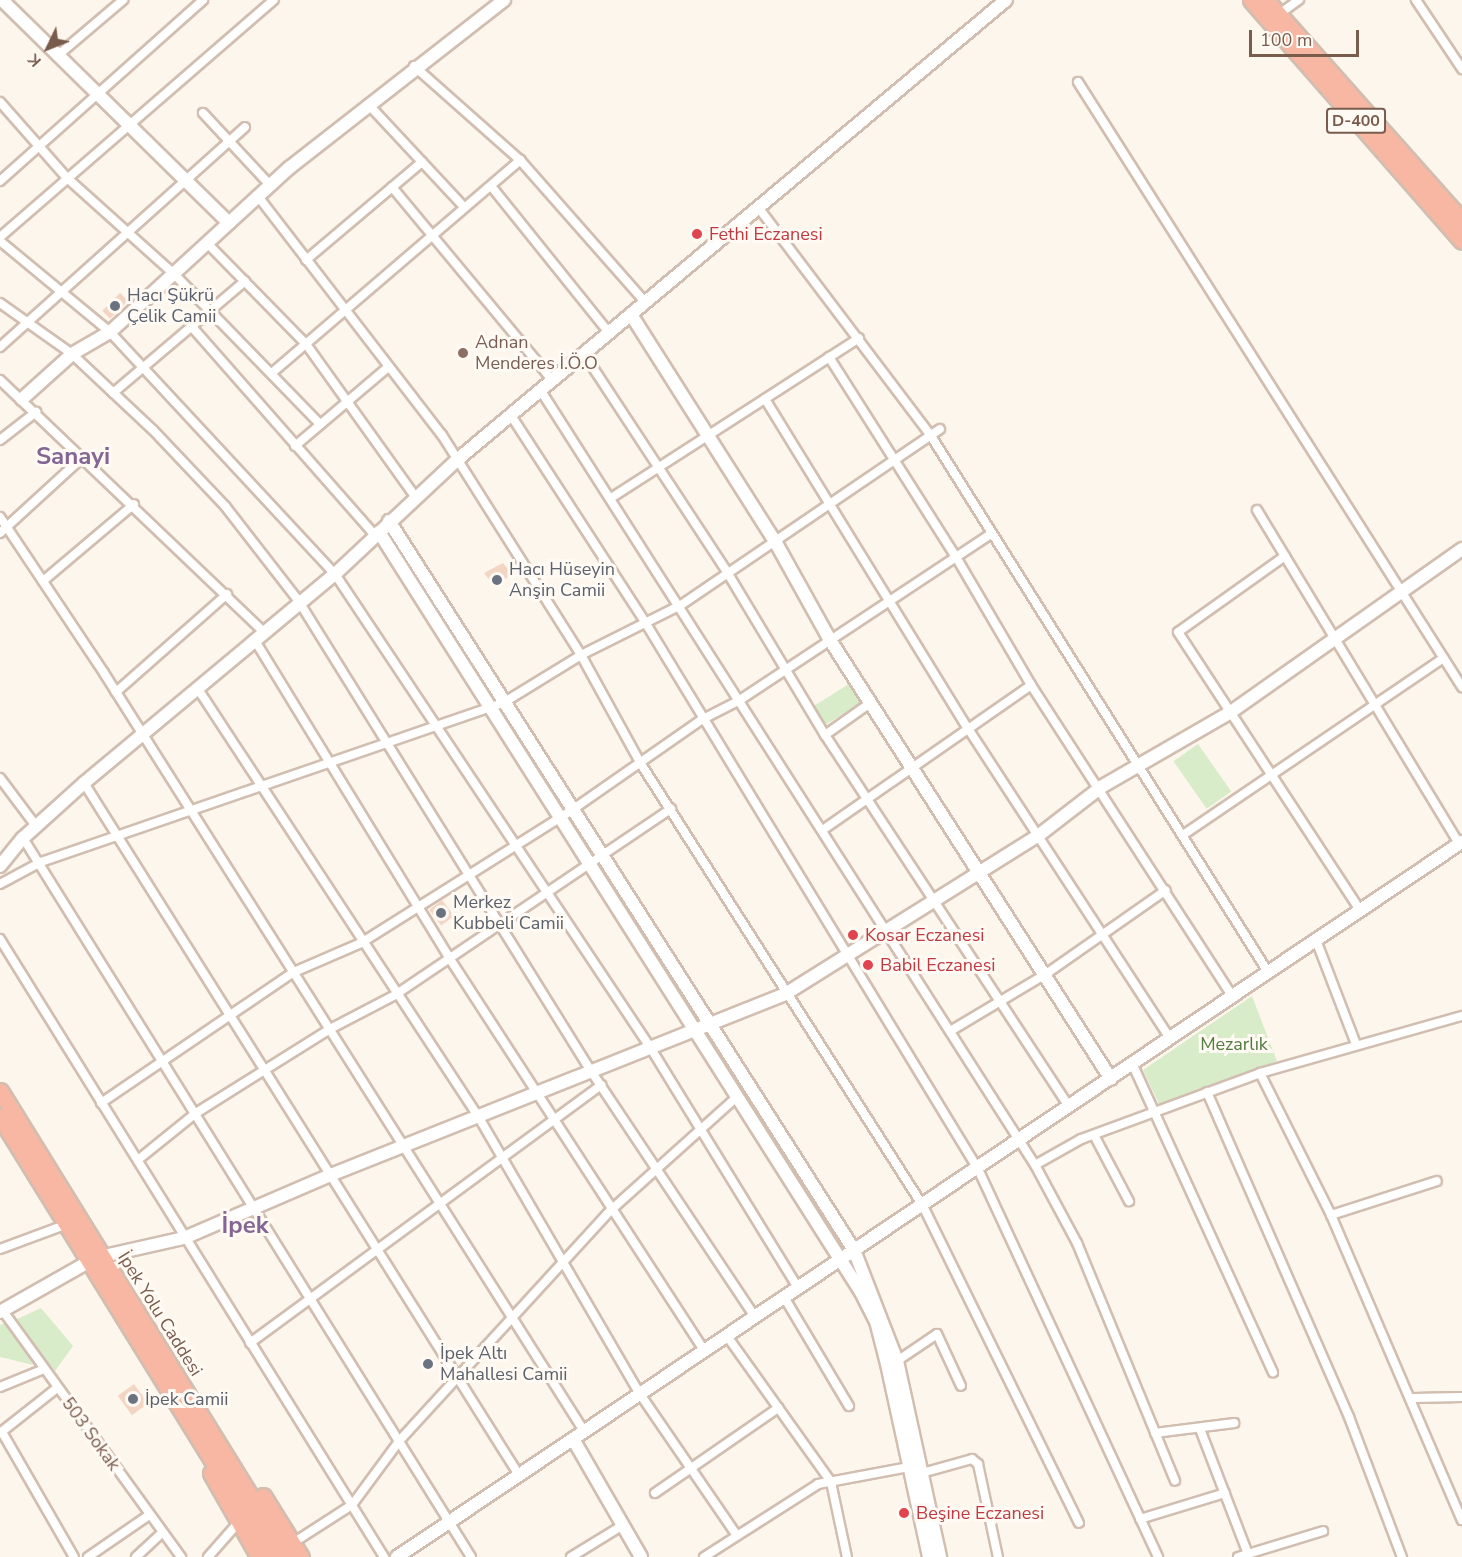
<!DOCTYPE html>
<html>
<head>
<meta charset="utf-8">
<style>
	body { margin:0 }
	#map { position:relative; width:1462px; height:1557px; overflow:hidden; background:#fdf6ec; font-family:"Nunito Sans",sans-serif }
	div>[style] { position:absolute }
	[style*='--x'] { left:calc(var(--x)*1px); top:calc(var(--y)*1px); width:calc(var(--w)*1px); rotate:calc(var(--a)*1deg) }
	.green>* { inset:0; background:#d8ecc9; transform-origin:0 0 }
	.building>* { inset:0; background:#f3d5c3; transform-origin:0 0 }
	.roads { filter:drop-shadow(2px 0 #d1beb0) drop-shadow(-2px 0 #d1beb0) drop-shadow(0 2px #d1beb0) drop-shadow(0 -2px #d1beb0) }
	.street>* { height:8px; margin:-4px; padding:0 4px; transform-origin:4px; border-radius:4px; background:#fff }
	.secondary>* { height:12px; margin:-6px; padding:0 6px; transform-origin:6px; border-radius:6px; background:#fff }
	.highway>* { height:15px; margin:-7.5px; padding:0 7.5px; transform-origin:7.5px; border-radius:7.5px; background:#f7b7a3 }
	.dots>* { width:16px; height:16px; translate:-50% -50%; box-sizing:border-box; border:3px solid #fffaf3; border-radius:50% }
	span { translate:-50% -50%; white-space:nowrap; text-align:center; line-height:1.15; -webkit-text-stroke:6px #fffaf3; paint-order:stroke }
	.shield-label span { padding:2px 4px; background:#fffaf3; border:2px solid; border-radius:4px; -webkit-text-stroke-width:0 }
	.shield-label { font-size:16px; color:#7a5c4d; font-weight:700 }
	.health-label { font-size:18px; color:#be3a42 }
	.left { translate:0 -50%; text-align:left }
	.worship-label { font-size:18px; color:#5b616d }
	.education-label { font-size:18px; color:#785e54 }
	.park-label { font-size:18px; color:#537a41 }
	.street-label { font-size:18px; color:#7a5c4d }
	.district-label { font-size:24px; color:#846695; font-weight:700 }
	.north { position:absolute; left:18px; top:18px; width:60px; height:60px; -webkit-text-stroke:4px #fffaf3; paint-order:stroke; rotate:227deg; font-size:16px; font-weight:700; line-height:24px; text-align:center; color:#7a5c4d }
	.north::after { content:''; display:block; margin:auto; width:21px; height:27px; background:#7a5c4d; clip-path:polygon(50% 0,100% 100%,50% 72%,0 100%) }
	.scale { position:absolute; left:1249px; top:30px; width:110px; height:27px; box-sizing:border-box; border:3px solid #7a5c4d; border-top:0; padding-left:8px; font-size:18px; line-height:21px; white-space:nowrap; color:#7a5c4d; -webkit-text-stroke:4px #fffaf3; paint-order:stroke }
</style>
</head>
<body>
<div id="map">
	<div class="green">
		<div style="left:849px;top:684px;width:22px;height:41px;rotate:58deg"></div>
		<div style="left:1198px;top:744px;width:58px;height:30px;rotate:55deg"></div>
		<div style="clip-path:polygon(1252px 996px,1277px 1061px,1159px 1104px,1143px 1070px)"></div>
		<div style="clip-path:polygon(41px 1308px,73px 1346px,55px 1371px,15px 1320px)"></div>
		<div style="clip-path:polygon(7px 1322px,33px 1365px,0 1357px,0 1325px)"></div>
	</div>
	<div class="building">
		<div style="left:120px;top:293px;width:11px;height:25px;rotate:45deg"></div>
		<div style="clip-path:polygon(503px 563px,512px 574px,495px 587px,484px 573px)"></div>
		<div style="left:442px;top:900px;width:20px;height:16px;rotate:53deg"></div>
		<div style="left:134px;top:1384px;width:24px;height:20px;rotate:54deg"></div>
	</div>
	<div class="roads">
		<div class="street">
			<div style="--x:1416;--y:0;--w:83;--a:56.3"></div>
			<div style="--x:1278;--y:15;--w:26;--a:-36"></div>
			<div style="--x:57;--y:56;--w:87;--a:-40.3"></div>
			<div style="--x:414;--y:66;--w:142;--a:41.6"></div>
			<div style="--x:520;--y:160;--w:191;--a:48.6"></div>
			<div style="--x:1078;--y:82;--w:717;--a:57.6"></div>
			<div style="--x:0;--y:102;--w:101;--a:48.6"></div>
			<div style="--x:67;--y:178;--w:145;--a:41.9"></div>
			<div style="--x:175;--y:275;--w:208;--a:45.8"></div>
			<div style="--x:368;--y:104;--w:141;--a:47"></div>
			<div style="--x:203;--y:113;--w:97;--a:47.1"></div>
			<div style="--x:0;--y:181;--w:272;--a:-41.7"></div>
			<div style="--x:491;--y:186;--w:189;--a:51.2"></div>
			<div style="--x:392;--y:187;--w:252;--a:50.3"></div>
			<div style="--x:257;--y:195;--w:303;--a:52.4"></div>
			<div style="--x:442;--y:435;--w:260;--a:57.7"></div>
			<div style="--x:581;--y:655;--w:124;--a:61.2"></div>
			<div style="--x:641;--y:764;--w:524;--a:57.46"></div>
			<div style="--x:923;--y:1206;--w:353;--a:63.8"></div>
			<div style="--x:758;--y:207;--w:287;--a:52.9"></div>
			<div style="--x:931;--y:436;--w:633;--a:57.84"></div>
			<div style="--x:0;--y:237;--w:362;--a:-40.9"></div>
			<div style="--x:0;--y:241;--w:143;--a:39.6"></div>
			<div style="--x:110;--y:332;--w:330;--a:47.1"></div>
			<div style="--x:335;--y:574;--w:568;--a:56.34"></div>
			<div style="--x:650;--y:1047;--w:283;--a:58.4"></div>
			<div style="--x:208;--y:244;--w:140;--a:45.6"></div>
			<div style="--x:306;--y:344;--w:187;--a:54.4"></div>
			<div style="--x:306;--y:260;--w:152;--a:-40.2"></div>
			<div style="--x:0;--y:303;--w:88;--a:35.3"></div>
			<div style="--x:72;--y:354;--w:111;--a:43.2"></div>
			<div style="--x:153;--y:430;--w:105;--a:46.5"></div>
			<div style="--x:225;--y:506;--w:119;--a:52.2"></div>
			<div style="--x:298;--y:600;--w:555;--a:58.12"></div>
			<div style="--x:591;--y:1071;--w:296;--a:56.3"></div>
			<div style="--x:192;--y:327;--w:277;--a:48.7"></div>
			<div style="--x:0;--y:347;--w:329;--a:-41.9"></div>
			<div style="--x:584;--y:354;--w:261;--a:56.7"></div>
			<div style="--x:727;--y:572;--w:190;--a:59"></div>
			<div style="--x:825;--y:735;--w:444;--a:56.7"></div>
			<div style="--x:829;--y:357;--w:237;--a:57.6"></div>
			<div style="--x:956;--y:557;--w:148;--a:59.6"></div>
			<div style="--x:1031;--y:685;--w:370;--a:57.1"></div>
			<div style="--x:273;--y:372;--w:326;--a:-40.6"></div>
			<div style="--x:0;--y:380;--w:364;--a:43.7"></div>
			<div style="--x:541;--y:391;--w:918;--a:57.45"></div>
			<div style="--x:1035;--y:1165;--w:89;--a:61.7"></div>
			<div style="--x:1077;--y:1243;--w:257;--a:67.6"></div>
			<div style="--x:113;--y:393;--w:173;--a:-40.3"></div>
			<div style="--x:765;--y:399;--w:385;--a:58.4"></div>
			<div style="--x:967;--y:727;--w:371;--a:56.9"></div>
			<div style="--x:512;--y:417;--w:244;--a:57"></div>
			<div style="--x:645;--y:622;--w:640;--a:58.67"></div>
			<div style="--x:978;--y:1169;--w:428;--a:65.1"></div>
			<div style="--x:0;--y:440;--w:46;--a:-37.9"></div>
			<div style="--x:295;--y:446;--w:122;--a:-40.3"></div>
			<div style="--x:611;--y:498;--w:295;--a:-32.8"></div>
			<div style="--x:1257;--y:510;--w:390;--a:58.8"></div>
			<div style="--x:0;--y:517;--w:187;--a:56.3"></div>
			<div style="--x:104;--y:673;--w:897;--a:57.66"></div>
			<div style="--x:0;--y:533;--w:114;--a:-42.5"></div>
			<div style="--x:1285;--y:556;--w:131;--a:144.6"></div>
			<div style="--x:1178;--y:632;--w:332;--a:56.8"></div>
			<div style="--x:43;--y:581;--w:119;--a:-40.2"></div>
			<div style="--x:254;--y:639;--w:372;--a:58.5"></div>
			<div style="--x:448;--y:956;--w:471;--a:57"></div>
			<div style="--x:198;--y:689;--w:511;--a:56.75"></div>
			<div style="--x:478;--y:1116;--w:322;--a:59.8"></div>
			<div style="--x:640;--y:1394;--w:170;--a:55.6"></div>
			<div style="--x:116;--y:692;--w:148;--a:-41.4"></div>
			<div style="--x:825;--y:735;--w:55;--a:-35.4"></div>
			<div style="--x:0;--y:778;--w:60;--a:53.1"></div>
			<div style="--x:84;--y:783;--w:817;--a:57.85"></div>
			<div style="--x:824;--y:829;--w:252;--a:-34.8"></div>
			<div style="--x:1183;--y:835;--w:315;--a:-34.2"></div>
			<div style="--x:23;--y:838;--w:847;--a:58.07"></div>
			<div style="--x:0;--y:884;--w:47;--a:-28.2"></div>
			<div style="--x:41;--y:862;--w:489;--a:-19"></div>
			<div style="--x:503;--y:703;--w:92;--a:-31.6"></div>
			<div style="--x:581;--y:655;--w:112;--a:-26.6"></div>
			<div style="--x:681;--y:605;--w:313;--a:-34.2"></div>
			<div style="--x:0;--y:939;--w:728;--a:58.14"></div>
			<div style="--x:1316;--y:940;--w:111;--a:69"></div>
			<div style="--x:952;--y:1030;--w:109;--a:-30.8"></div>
			<div style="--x:1046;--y:974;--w:146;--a:-35"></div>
			<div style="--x:1132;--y:1063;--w:340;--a:65.5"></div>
			<div style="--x:1260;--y:1073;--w:159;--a:63.4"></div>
			<div style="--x:1331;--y:1215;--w:332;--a:66.8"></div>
			<div style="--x:1207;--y:1092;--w:355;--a:66.4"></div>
			<div style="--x:1349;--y:1417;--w:150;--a:69.3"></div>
			<div style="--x:101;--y:1103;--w:233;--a:-34.2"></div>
			<div style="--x:294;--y:972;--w:73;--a:-23.4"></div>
			<div style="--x:361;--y:943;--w:249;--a:-32.2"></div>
			<div style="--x:572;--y:810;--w:157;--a:-34.9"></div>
			<div style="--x:701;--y:720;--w:44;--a:-27.1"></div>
			<div style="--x:740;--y:700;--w:302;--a:-33.5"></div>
			<div style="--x:1094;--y:1135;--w:75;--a:62.1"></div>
			<div style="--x:139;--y:1159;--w:73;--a:-38.9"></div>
			<div style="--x:196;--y:1113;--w:158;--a:-32.1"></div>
			<div style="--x:330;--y:1029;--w:73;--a:-27.6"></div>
			<div style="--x:395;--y:995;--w:333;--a:-34"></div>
			<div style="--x:1035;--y:1165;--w:53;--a:-29.5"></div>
			<div style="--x:1081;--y:1139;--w:191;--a:-20.2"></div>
			<div style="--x:1260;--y:1073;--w:210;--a:-15.8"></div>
			<div style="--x:1331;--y:1215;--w:111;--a:-17.8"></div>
			<div style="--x:0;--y:1249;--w:69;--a:-20.3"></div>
			<div style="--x:784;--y:1297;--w:127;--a:59.2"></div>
			<div style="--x:3;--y:1311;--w:304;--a:54.1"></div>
			<div style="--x:727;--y:1336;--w:179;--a:54.5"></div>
			<div style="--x:831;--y:1482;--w:77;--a:78"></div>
			<div style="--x:250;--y:1343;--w:436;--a:-36.3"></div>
			<div style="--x:897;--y:1361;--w:48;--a:-34"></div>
			<div style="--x:937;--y:1334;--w:57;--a:65.2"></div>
			<div style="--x:0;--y:1387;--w:48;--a:-22.2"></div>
			<div style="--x:1413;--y:1398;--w:49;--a:-1.2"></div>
			<div style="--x:1200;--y:1429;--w:134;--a:69"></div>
			<div style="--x:2;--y:1432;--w:144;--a:60.1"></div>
			<div style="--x:0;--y:1433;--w:73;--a:-38.3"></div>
			<div style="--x:1155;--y:1433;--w:80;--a:-7.2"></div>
			<div style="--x:922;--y:1473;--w:52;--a:-15.6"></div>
			<div style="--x:972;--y:1459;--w:8;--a:40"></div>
			<div style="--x:978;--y:1464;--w:95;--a:77.9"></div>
			<div style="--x:655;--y:1493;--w:150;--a:-34.6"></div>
			<div style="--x:1140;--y:1519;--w:89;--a:-17"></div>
			<div style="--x:299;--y:1539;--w:63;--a:-32.7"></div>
			<div style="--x:352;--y:1505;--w:81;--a:-53.6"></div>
			<div style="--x:400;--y:1440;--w:314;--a:-47.5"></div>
			<div style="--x:612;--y:1209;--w:168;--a:-41.9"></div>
			<div style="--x:88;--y:1557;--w:74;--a:-34.5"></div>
			<div style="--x:136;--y:1557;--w:35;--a:-43"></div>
			<div style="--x:208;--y:1557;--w:45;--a:-48.6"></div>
			<div style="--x:571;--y:1557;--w:61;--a:-31.6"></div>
			<div style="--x:704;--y:1557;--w:135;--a:-32.6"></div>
			<div style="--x:818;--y:1484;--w:98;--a:-10.6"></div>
			<div style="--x:1238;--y:1557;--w:89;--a:-17"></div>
		</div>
		<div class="secondary">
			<div style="--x:2;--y:0;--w:318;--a:44.5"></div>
			<div style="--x:632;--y:316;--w:269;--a:57.6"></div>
			<div style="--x:776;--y:543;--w:111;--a:60.9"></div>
			<div style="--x:830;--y:640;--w:521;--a:57.38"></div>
			<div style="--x:22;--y:399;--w:67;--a:-42"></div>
			<div style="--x:72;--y:354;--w:44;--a:-30.1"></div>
			<div style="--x:110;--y:332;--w:243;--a:-42.5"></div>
			<div style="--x:289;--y:168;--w:273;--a:-38"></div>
			<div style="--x:389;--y:521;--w:865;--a:57.47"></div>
			<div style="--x:854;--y:1250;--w:119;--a:68.8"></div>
			<div style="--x:897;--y:1361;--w:201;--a:77.6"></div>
			<div style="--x:379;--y:532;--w:900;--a:57.62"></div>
			<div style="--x:861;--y:1292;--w:33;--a:63"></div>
			<div style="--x:876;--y:1321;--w:44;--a:75.7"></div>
			<div style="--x:887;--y:1364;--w:198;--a:77.7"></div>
			<div style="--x:0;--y:866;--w:36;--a:-51"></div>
			<div style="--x:23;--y:838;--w:82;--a:-42"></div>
			<div style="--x:84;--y:783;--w:327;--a:-39.8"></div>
			<div style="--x:335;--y:574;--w:167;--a:-43.1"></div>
			<div style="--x:457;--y:460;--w:716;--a:-39.96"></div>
			<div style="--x:0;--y:1312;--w:109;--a:-29.6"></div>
			<div style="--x:95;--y:1258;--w:91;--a:-12.7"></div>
			<div style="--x:184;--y:1238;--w:157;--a:-23.3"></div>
			<div style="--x:328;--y:1176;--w:494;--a:-21.7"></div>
			<div style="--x:787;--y:993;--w:297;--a:-32.1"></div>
			<div style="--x:1039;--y:835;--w:78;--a:-37.7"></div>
			<div style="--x:1101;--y:787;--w:150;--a:-30"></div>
			<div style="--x:1231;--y:712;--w:283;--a:-35.2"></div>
			<div style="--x:573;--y:1439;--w:136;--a:60"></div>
			<div style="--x:397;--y:1557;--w:1283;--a:-33.88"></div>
		</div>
		<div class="highway">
			<div style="--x:1251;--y:0;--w:320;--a:48.8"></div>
			<div style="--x:1266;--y:0;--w:295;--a:48.4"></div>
			<div style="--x:0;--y:1091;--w:548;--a:58.28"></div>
			<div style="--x:0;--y:1117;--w:517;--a:58.28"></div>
			<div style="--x:211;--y:1473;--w:97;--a:60.3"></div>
			<div style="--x:263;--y:1496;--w:72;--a:58.1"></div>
		</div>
	</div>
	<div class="dots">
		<div style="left:697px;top:234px;background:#e0444e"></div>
		<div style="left:115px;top:306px;background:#6b7280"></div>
		<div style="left:463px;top:353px;background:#8d6e63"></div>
		<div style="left:497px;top:580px;background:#6b7280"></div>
		<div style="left:441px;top:913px;background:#6b7280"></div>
		<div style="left:853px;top:935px;background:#e0444e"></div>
		<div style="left:868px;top:965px;background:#e0444e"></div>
		<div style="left:428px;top:1364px;background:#6b7280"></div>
		<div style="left:133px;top:1399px;background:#6b7280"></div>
		<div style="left:904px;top:1513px;background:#e0444e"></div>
	</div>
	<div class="shield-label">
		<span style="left:1356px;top:121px">D-400</span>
	</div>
	<div class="health-label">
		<span class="left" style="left:709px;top:234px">Fethi Eczanesi</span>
		<span class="left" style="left:865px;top:935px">Kosar Eczanesi</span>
		<span class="left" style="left:880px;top:965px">Babil Eczanesi</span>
		<span class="left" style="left:916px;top:1513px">Beşine Eczanesi</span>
	</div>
	<div class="worship-label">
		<span class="left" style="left:127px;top:306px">Hacı Şükrü<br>Çelik Camii</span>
		<span class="left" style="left:509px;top:580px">Hacı Hüseyin<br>Anşin Camii</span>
		<span class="left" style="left:453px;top:913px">Merkez<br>Kubbeli Camii</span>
		<span class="left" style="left:440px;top:1364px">İpek Altı<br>Mahallesi Camii</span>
		<span class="left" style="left:145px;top:1399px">İpek Camii</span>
	</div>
	<div class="education-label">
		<span class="left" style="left:475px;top:353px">Adnan<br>Menderes İ.Ö.O</span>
	</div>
	<div class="park-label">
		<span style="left:1234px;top:1044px">Mezarlık</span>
	</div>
	<div class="street-label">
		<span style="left:160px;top:1314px;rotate:58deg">İpek Yolu Caddesi</span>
		<span style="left:91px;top:1434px;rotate:54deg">503 Sokak</span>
	</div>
	<div class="district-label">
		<span style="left:73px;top:457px">Sanayi</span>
		<span style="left:245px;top:1226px">İpek</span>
	</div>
	<div class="north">K</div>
	<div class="scale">100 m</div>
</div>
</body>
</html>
